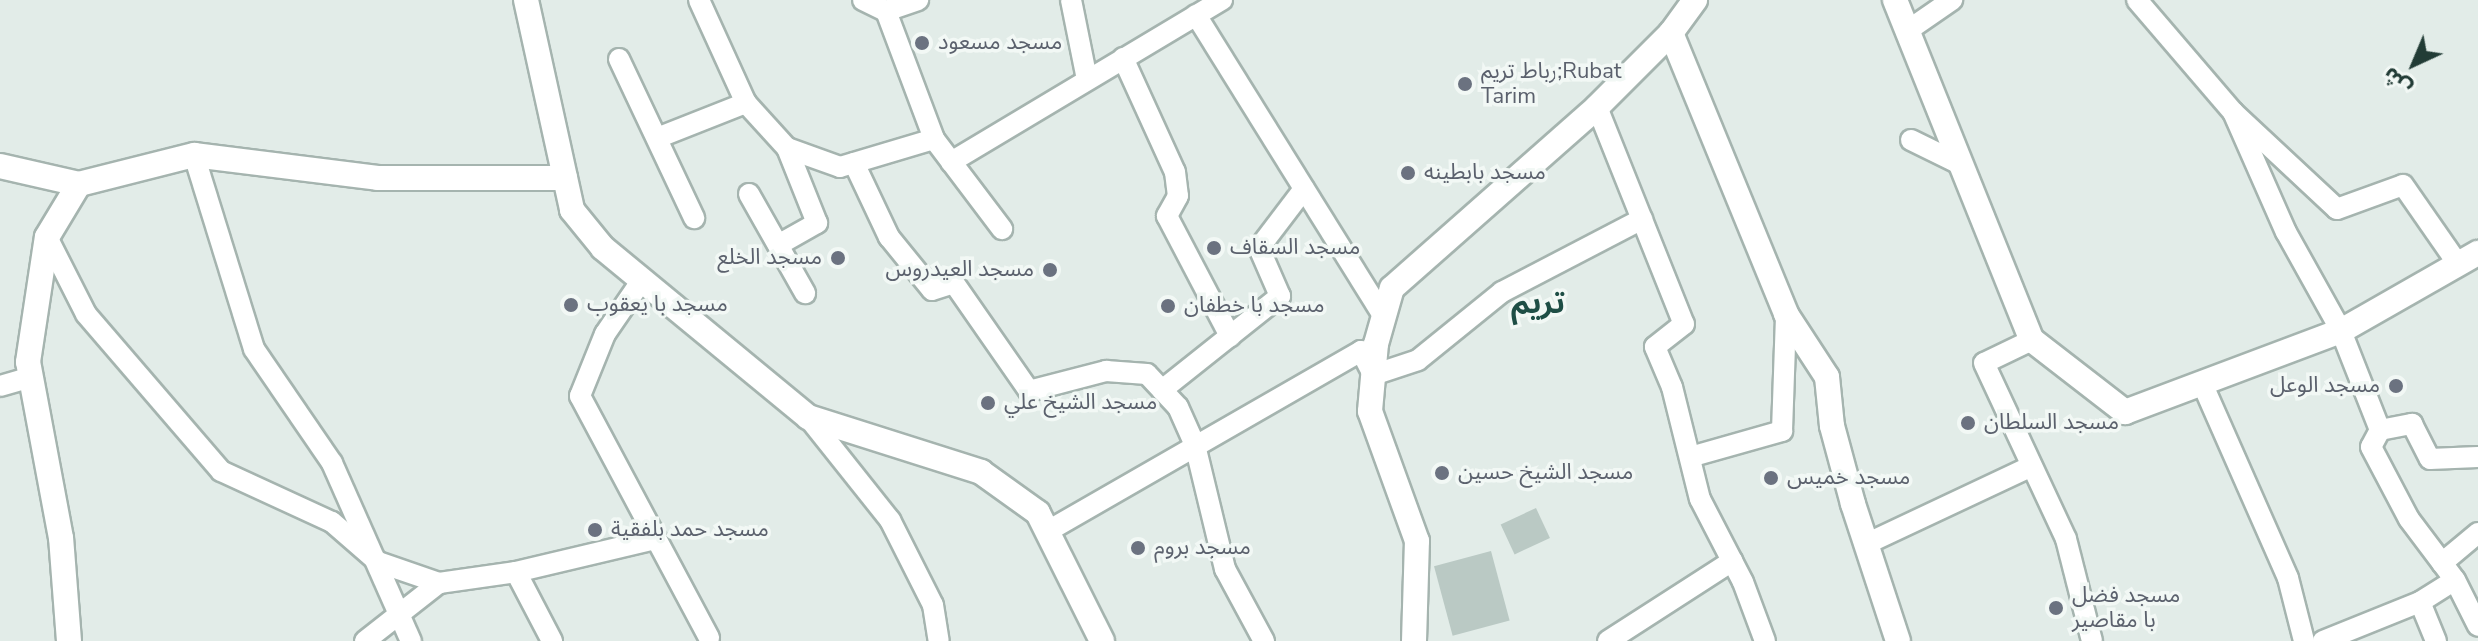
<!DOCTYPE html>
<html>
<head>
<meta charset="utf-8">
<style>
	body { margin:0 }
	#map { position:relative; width:2478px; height:641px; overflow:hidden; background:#e2ece8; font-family:"Nunito Sans","Noto Sans Arabic",sans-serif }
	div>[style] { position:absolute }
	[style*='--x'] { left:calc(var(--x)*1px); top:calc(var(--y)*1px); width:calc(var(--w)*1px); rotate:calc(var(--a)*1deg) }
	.building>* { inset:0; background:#bac9c4; transform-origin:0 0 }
	.roads { filter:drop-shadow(2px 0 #a5b4af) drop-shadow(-2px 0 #a5b4af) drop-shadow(0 2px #a5b4af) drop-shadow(0 -2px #a5b4af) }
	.minor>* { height:20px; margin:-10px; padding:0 10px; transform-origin:10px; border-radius:10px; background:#fff }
	.tertiary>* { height:24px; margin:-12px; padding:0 12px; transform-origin:12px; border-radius:12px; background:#fff }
	.secondary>* { height:24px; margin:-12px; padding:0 12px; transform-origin:12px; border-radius:12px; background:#fff }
	.dots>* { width:22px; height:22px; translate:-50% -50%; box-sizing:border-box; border:4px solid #f2f8f5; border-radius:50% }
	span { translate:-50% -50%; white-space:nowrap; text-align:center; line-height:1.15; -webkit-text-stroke:7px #f2f8f5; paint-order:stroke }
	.worship-label { font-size:22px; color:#5b616d }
	.left { translate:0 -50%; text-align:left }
	.right { translate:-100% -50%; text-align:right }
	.district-label { font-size:30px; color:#1e4e45; font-weight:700 }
	.north { position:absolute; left:2374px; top:24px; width:80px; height:80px; -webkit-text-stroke:6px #f2f8f5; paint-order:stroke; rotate:224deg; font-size:22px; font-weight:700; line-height:32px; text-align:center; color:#223c36 }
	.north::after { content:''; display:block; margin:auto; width:28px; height:36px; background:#223c36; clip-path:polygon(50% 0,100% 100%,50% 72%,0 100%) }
</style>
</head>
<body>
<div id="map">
	<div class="building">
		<div style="left:1536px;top:508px;width:33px;height:39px;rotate:65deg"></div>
		<div style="left:1491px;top:551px;width:72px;height:59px;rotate:75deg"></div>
	</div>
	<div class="roads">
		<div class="minor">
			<div style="--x:699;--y:0;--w:113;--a:65.5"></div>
			<div style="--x:746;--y:103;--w:61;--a:47.7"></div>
			<div style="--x:787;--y:148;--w:56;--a:19.7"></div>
			<div style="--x:840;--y:167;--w:98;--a:-16.6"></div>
			<div style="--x:863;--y:0;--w:25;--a:26"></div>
			<div style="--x:886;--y:11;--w:137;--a:69.4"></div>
			<div style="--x:934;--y:139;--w:113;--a:52.9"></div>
			<div style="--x:1071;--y:0;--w:81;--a:78.6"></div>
			<div style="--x:2137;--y:0;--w:148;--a:49.4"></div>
			<div style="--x:2233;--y:112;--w:142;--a:43"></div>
			<div style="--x:2337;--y:209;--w:70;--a:-20"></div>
			<div style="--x:2403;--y:185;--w:96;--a:55.2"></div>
			<div style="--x:886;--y:11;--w:34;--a:-19"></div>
			<div style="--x:1196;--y:15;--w:356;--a:58.1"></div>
			<div style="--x:1907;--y:31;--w:55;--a:-34.6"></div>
			<div style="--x:1123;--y:58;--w:125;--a:65.5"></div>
			<div style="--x:1175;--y:172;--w:24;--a:83"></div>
			<div style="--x:1178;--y:196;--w:23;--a:119"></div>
			<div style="--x:1167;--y:216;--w:136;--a:62.3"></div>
			<div style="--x:619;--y:59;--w:176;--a:64.7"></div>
			<div style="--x:1597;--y:107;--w:234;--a:68.2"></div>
			<div style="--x:1684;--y:324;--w:37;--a:142"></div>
			<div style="--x:1655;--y:347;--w:43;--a:67"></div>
			<div style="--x:1672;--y:387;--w:115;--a:76"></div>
			<div style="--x:1700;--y:499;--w:93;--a:62.6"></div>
			<div style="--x:1743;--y:582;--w:63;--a:69.6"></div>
			<div style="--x:2233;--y:112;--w:131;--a:66.2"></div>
			<div style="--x:2286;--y:232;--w:113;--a:60.9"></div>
			<div style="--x:2341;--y:331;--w:106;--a:68.5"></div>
			<div style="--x:2380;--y:430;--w:33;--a:-11"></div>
			<div style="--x:2412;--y:424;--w:39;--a:63"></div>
			<div style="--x:2430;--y:459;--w:48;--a:-2.4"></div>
			<div style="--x:657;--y:138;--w:96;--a:-21.5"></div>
			<div style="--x:1911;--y:140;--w:55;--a:26.1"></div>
			<div style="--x:194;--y:155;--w:203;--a:72.8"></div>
			<div style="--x:254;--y:349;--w:138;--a:55.6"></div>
			<div style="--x:332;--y:463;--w:195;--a:66.1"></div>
			<div style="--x:951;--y:162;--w:316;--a:-30.9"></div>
			<div style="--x:854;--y:163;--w:82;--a:64.7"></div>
			<div style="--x:889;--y:237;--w:68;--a:50.9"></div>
			<div style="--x:932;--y:290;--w:23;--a:-18"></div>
			<div style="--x:954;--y:283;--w:131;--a:55.2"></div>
			<div style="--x:1029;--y:391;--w:80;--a:-14.6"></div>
			<div style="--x:1106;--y:371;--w:41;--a:4.2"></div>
			<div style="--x:1147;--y:374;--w:45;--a:46.8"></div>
			<div style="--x:1178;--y:407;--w:42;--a:65.9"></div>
			<div style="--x:1195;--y:445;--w:128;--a:76.4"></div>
			<div style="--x:1225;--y:569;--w:82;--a:61.6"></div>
			<div style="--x:749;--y:194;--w:114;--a:60.5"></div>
			<div style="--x:47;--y:237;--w:86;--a:63.1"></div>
			<div style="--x:86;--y:314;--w:207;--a:49.3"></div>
			<div style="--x:221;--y:471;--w:122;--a:24.7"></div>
			<div style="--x:332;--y:522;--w:61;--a:41"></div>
			<div style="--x:378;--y:562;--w:65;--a:19"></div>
			<div style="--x:439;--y:583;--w:78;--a:-8.1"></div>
			<div style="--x:516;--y:572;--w:78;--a:62.4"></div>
			<div style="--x:778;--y:245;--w:45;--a:-29.4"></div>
			<div style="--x:817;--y:223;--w:81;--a:-111.8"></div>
			<div style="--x:642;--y:280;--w:65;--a:124.4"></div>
			<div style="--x:605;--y:334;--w:67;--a:112"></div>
			<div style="--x:580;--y:396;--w:274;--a:61.9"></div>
			<div style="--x:2032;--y:340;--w:53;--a:154.4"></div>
			<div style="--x:1984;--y:363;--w:194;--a:65"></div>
			<div style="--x:2066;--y:539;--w:105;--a:75.7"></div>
			<div style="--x:2202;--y:383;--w:213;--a:66.2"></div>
			<div style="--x:2288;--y:578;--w:65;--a:75.7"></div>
			<div style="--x:0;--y:386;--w:32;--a:-16"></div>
			<div style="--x:1162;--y:390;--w:151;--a:-38.5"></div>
			<div style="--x:1280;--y:296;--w:52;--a:-113.6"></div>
			<div style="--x:1259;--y:248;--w:74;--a:-52.7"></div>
			<div style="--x:808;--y:417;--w:132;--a:51.5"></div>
			<div style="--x:890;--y:520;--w:95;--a:63.2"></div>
			<div style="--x:933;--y:605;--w:36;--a:81"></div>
			<div style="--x:2380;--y:430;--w:19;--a:118"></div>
			<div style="--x:2371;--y:447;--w:81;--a:62.2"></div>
			<div style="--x:2409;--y:519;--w:76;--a:53"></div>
			<div style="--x:2455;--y:580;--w:51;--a:63.4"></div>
			<div style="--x:1690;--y:457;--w:96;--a:-15.8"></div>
			<div style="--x:1782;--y:431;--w:117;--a:-88"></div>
			<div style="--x:1048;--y:531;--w:361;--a:-29.9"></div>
			<div style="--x:1361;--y:351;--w:27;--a:63"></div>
			<div style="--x:1373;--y:375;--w:47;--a:-18.4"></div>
			<div style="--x:1418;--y:360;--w:108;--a:-39"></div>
			<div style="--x:1502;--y:292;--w:158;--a:-27.5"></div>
			<div style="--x:1866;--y:544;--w:183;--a:-25.2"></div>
			<div style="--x:2442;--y:563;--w:47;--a:-39.8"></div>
			<div style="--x:516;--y:572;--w:144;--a:-13.3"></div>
			<div style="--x:365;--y:641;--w:94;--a:-38.1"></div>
			<div style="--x:1608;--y:641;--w:148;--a:-32.8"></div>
			<div style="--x:2323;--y:641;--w:105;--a:-21.9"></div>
			<div style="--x:2436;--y:641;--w:42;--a:-112.3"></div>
			<div style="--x:2420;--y:602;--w:41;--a:-32.2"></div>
		</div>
		<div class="tertiary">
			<div style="--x:1895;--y:0;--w:367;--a:68.1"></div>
			<div style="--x:2032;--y:340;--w:118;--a:37.7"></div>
			<div style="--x:2125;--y:412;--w:231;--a:-20.6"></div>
			<div style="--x:2341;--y:331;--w:158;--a:-29.7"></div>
			<div style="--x:1671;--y:33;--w:304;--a:67.7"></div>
			<div style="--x:1786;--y:314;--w:75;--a:56.9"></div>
			<div style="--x:1827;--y:377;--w:49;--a:84.2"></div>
			<div style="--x:1832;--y:426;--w:81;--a:74.9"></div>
			<div style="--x:1853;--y:504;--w:144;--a:71.8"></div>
			<div style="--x:0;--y:166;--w:81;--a:12.8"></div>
			<div style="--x:69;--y:641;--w:103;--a:-94.4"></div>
			<div style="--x:61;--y:538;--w:179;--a:-100.6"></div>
			<div style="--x:28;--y:362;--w:126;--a:-81.4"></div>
			<div style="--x:47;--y:237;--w:62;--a:-58.9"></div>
			<div style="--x:79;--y:184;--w:119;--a:-14.2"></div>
			<div style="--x:194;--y:155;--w:185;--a:7.1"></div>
			<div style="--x:378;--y:178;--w:187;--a:0"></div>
		</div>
		<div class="secondary">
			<div style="--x:526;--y:0;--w:215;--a:77.6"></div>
			<div style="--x:572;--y:210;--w:49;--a:50.8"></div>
			<div style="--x:603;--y:248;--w:266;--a:39.5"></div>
			<div style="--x:808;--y:417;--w:182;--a:17.6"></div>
			<div style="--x:981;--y:472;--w:70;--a:35.7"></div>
			<div style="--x:1038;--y:513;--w:143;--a:63.4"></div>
			<div style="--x:1414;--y:641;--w:100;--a:-88.3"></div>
			<div style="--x:1417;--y:541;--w:138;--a:-109.9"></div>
			<div style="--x:1370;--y:411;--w:67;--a:-84.9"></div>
			<div style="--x:1376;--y:344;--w:58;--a:-74.1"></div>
			<div style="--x:1392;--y:288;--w:273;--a:-41.4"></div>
			<div style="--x:1597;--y:107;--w:105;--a:-45"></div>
			<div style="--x:1671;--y:33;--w:41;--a:-54"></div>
		</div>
	</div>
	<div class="dots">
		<div style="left:922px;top:43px;background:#6b7280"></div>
		<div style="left:1465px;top:84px;background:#6b7280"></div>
		<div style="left:1408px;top:173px;background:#6b7280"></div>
		<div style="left:1214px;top:248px;background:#6b7280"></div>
		<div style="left:838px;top:258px;background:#6b7280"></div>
		<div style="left:1050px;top:270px;background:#6b7280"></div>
		<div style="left:571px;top:305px;background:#6b7280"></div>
		<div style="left:1168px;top:306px;background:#6b7280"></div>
		<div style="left:2396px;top:386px;background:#6b7280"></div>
		<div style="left:988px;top:403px;background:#6b7280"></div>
		<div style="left:1968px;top:423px;background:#6b7280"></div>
		<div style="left:1442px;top:473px;background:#6b7280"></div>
		<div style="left:1771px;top:478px;background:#6b7280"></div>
		<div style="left:595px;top:530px;background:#6b7280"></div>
		<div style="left:1138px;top:548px;background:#6b7280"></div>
		<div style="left:2056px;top:608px;background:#6b7280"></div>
	</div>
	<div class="worship-label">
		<span class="left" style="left:938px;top:43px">مسجد مسعود</span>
		<span class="left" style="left:1481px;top:84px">رباط تريم;Rubat<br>Tarim</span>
		<span class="left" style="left:1424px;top:173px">مسجد بابطينه</span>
		<span class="left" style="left:1230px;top:248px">مسجد السقاف</span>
		<span class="right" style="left:822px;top:258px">مسجد الخلع</span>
		<span class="right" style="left:1034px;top:270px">مسجد العيدروس</span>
		<span class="left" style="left:587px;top:305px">مسجد با يعقوب</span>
		<span class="left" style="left:1184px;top:306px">مسجد با خطفان</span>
		<span class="right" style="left:2380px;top:386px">مسجد الوعل</span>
		<span class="left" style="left:1004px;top:403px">مسجد الشيخ علي</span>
		<span class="left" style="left:1984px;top:423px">مسجد السلطان</span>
		<span class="left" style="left:1458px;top:473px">مسجد الشيخ حسين</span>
		<span class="left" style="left:1787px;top:478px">مسجد خميس</span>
		<span class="left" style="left:611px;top:530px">مسجد حمد بلفقية</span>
		<span class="left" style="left:1154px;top:548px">مسجد بروم</span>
		<span class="left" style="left:2072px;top:608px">مسجد فضل<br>با مقاصير</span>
	</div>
	<div class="district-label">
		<span style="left:1538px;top:304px">تريم</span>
	</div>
	<div class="north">ش</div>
</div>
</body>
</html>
